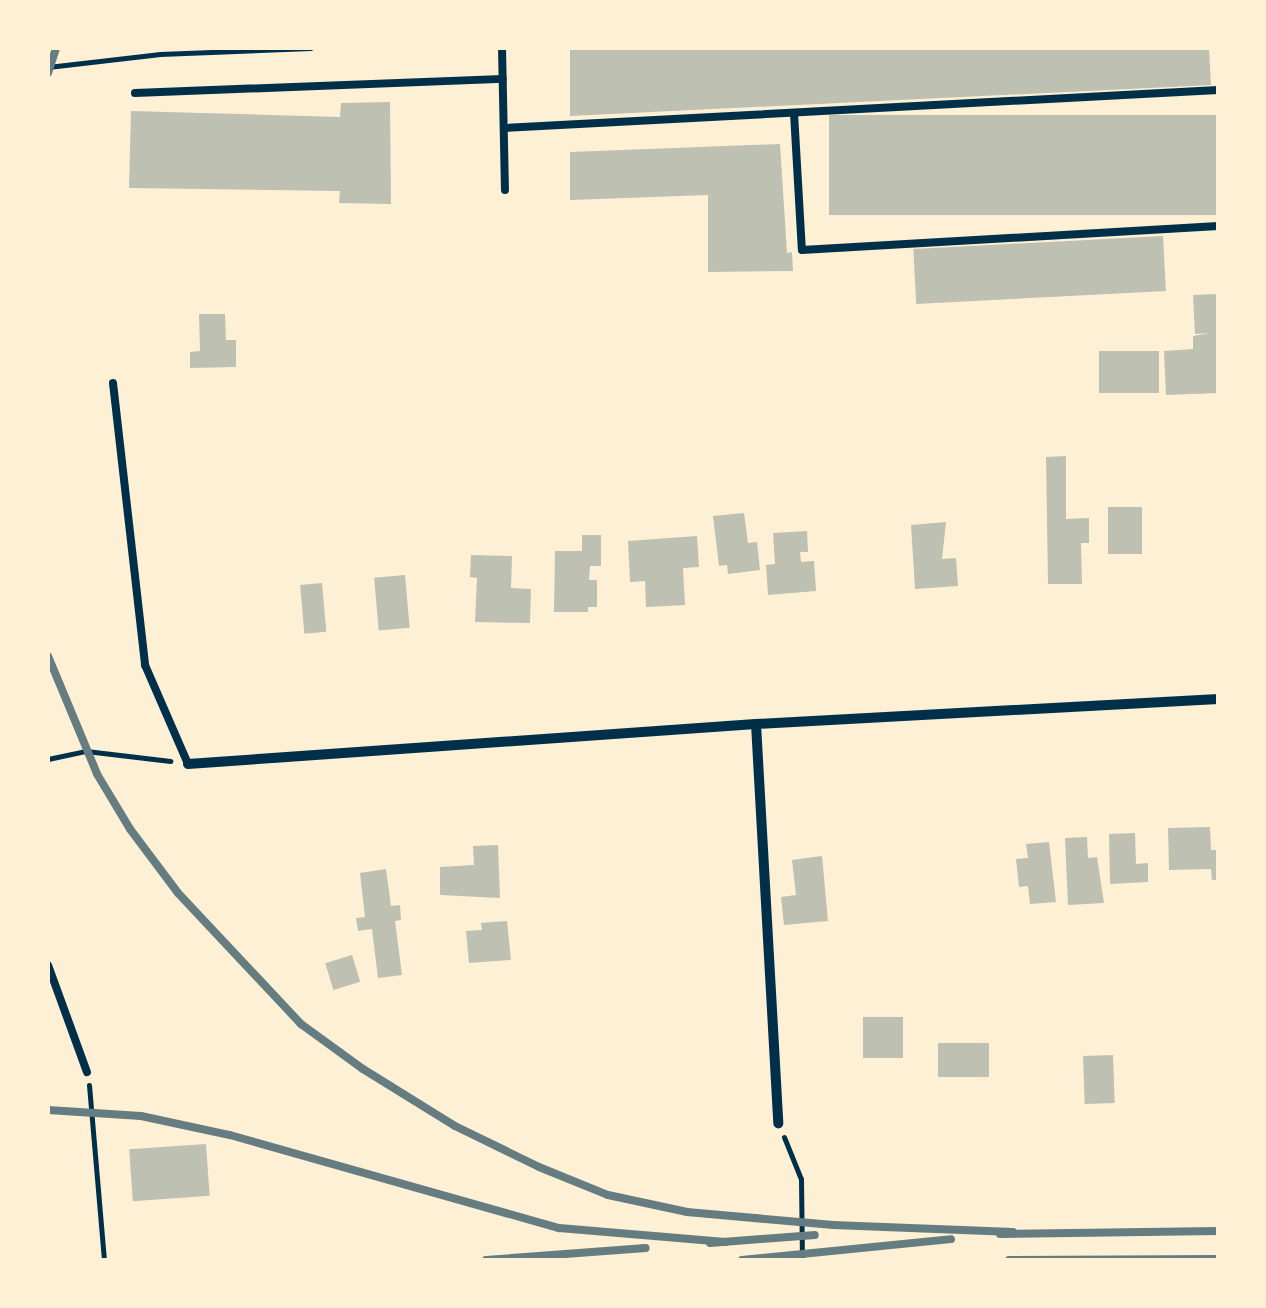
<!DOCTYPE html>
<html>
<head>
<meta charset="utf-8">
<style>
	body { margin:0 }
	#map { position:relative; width:1266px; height:1308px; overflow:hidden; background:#fdf0d5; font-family:Inter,sans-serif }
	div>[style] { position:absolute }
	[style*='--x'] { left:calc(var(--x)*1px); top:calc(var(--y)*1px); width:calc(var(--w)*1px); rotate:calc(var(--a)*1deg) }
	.building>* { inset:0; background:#bec0b2; transform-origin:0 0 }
	.path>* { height:5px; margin:-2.5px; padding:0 2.5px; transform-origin:2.5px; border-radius:2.5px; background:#003049 }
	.service>* { height:8px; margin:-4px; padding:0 4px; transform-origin:4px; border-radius:4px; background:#003049 }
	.minor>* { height:10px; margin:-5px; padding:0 5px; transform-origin:5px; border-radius:5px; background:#003049 }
	.rail>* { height:8px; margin:-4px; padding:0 4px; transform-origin:4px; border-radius:4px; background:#657d81 }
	span { translate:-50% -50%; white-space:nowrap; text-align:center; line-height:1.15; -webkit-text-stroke:10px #fdf0d5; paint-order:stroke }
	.frame { position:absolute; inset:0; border:50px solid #fdf0d5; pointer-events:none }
</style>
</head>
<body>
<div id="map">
	<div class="building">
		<div style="clip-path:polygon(622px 48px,1209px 48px,1211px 85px,570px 116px,570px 50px)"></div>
		<div style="clip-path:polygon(390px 102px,391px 204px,339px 203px,340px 191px,129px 188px,131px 111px,340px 117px,341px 103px)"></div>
		<div style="left:1218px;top:115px;width:100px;height:389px;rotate:90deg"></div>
		<div style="clip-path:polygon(780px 144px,787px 253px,792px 252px,793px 271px,708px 272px,708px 195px,570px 200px,570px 152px)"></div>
		<div style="left:1163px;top:236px;width:55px;height:250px;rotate:87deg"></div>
		<div style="clip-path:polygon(1218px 294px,1218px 393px,1166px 395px,1164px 351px,1193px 349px,1193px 336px,1210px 333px,1195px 334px,1193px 295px)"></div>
		<div style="clip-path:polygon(199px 314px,225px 314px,226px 340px,236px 340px,236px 367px,190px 368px,190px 352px,200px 351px)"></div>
		<div style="left:1099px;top:351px;width:60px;height:42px"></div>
		<div style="clip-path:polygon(1066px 456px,1066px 519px,1089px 518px,1089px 543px,1081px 543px,1082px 584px,1048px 584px,1046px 457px)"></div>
		<div style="left:1108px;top:507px;width:34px;height:47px"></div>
		<div style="clip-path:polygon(744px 513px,748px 543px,757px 542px,760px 570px,728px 574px,727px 565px,719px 566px,713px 516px)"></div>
		<div style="clip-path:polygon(946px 522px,942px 559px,956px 558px,958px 586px,915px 589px,911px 525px)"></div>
		<div style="clip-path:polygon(807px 531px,808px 552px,800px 552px,801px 562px,814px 561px,816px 591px,768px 595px,766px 565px,775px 564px,773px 533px)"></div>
		<div style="clip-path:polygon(582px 535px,601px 535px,601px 566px,590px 566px,589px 580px,597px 580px,597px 607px,588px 607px,588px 612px,554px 612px,555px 551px,582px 551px)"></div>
		<div style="clip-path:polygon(697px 536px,699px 567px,683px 568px,685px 605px,646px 607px,645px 581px,630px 582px,628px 541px)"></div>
		<div style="clip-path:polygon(471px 555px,512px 556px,511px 588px,531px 589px,530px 623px,475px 622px,477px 578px,470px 577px)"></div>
		<div style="left:405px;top:575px;width:53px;height:31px;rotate:85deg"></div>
		<div style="left:322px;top:583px;width:49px;height:22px;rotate:85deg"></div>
		<div style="clip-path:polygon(1210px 827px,1211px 850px,1218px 850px,1218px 880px,1212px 880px,1211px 869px,1169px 870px,1168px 828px)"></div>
		<div style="clip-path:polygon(1135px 833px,1136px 864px,1148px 863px,1148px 882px,1110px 884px,1109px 834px)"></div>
		<div style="clip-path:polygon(1087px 837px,1088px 858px,1097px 857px,1104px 903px,1068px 905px,1065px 838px)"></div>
		<div style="clip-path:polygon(1049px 842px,1056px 902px,1030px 904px,1028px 886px,1019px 887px,1016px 859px,1028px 858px,1026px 844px)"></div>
		<div style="clip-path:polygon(498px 845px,500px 898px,440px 895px,440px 867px,474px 865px,473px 846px)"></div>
		<div style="clip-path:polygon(822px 856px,828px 921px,784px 925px,781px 897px,796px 895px,792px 860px)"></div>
		<div style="clip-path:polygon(386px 869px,391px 906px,400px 905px,401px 920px,395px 921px,402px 975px,378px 978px,372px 929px,358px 931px,356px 918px,365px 917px,360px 873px)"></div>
		<div style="clip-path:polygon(507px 921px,511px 960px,469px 963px,466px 931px,482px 930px,481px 923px)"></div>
		<div style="left:352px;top:955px;width:28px;height:28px;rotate:73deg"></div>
		<div style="left:863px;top:1017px;width:40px;height:41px"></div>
		<div style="left:938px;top:1043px;width:51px;height:34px"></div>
		<div style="left:1113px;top:1055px;width:48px;height:30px;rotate:88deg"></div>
		<div style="left:206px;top:1144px;width:52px;height:77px;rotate:86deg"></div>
	</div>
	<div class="path">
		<div style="--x:48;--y:67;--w:113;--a:-6.6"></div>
		<div style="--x:160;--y:54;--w:151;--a:-2.3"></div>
		<div style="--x:48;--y:759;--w:39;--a:-12"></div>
		<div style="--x:86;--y:751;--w:85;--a:6.8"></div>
		<div style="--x:89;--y:1085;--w:176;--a:85.1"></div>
		<div style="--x:784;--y:1137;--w:45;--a:68"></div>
		<div style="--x:801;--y:1179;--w:81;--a:89.3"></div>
	</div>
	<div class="service">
		<div style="--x:502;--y:48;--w:142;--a:88.8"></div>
		<div style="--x:135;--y:93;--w:368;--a:-2.2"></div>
		<div style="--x:794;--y:113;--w:137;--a:86.7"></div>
		<div style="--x:802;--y:250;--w:417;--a:-3.3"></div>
		<div style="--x:504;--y:128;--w:715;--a:-3.05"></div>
		<div style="--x:113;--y:383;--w:284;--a:83.5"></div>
		<div style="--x:145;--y:665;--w:108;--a:66.5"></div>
		<div style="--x:48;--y:965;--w:114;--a:70"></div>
	</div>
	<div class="minor">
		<div style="--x:756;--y:724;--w:400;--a:86.8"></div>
		<div style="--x:188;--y:764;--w:569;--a:-4.03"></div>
		<div style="--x:756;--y:724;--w:463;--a:-3.1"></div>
	</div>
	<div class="rail">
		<div style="--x:48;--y:73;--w:26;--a:-72"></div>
		<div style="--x:48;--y:656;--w:128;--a:67.4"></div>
		<div style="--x:97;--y:774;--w:64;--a:59"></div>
		<div style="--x:130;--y:829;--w:80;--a:53.1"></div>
		<div style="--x:178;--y:893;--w:180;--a:46.8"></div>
		<div style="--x:301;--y:1024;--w:77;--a:36"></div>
		<div style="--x:363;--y:1069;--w:108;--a:31.8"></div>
		<div style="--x:455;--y:1126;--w:93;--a:26"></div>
		<div style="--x:539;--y:1167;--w:74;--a:22.1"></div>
		<div style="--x:608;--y:1195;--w:81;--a:12.1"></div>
		<div style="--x:687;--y:1212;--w:147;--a:5.1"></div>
		<div style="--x:833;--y:1225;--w:180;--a:2.2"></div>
		<div style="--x:48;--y:1110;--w:93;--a:3.7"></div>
		<div style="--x:141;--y:1116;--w:91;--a:12.1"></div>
		<div style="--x:230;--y:1135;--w:342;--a:15.8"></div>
		<div style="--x:559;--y:1228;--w:167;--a:4.8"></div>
		<div style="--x:1000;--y:1234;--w:218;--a:-0.8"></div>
		<div style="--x:710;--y:1243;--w:105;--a:-4.4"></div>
		<div style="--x:486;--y:1260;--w:160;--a:-4.3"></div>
		<div style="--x:742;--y:1260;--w:210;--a:-5.7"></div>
		<div style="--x:1009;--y:1260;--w:209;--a:-0.3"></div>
	</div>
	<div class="frame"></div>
</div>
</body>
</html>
